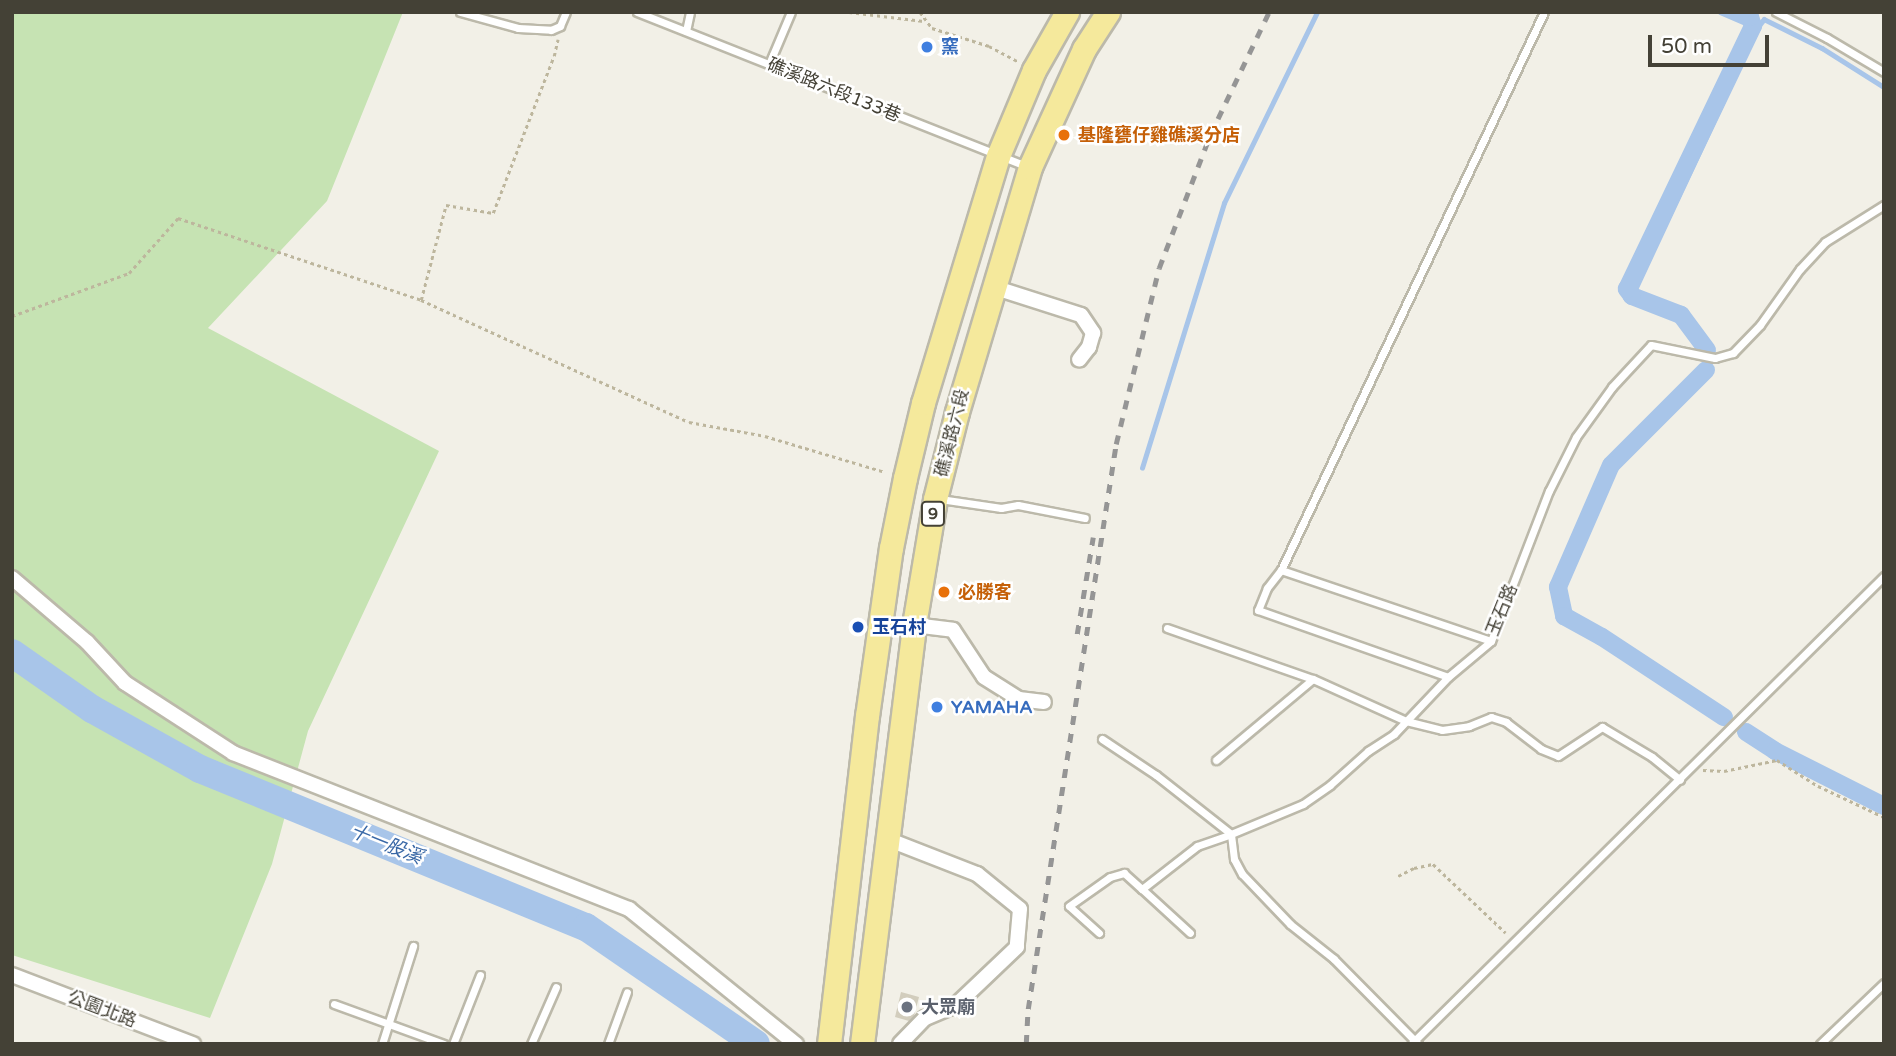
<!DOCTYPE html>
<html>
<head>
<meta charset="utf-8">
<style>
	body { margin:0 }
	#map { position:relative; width:1896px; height:1056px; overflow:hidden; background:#f2f0e7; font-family:"Varela Round","Noto Sans TC",sans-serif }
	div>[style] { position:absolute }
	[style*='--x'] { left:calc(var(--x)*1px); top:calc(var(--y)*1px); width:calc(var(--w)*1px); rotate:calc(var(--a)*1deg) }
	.green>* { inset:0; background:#c6e3b3 }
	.stream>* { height:4.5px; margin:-2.25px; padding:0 2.25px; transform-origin:2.25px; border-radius:2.25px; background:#a8c5e9 }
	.canal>* { height:18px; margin:-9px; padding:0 9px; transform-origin:9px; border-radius:9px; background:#a8c5e9 }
	.river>* { height:28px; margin:-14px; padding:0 14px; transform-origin:14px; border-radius:14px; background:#a8c5e9 }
	.building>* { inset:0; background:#d2cdbd }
	.path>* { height:2.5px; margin-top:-1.25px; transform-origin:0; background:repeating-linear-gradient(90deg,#bdb69d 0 3.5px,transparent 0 7px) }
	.roads { filter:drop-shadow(2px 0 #bcb9aa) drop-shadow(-2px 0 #bcb9aa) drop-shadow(0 2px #bcb9aa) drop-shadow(0 -2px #bcb9aa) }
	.lane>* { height:7px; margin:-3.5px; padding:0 3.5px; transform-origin:3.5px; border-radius:3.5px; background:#fff }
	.street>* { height:14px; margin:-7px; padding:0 7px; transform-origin:7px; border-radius:7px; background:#fff }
	.primary>* { height:23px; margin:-11.5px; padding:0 11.5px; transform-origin:11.5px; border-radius:11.5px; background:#f5e99c }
	.rail>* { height:4.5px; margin-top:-2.25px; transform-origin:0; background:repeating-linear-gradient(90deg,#959595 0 9px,transparent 0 18px) }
	.dots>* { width:19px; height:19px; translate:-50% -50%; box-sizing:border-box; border:4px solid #fff; border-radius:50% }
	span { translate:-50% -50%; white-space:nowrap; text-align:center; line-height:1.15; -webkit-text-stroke:5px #fff; paint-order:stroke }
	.shield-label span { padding:2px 5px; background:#fff; border:2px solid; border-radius:5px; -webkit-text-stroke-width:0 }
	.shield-label { font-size:16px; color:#444136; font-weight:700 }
	.shop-label { font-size:18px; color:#366cbe; font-weight:700 }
	.left { translate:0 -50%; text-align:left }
	.street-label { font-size:18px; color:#444136 }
	.food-label { font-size:18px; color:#c56008; font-weight:700 }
	.transit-label { font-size:18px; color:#164399; font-weight:700 }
	.worship-label { font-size:18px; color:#5b616d; font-weight:700 }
	.water-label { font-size:19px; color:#3968a6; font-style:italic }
	.frame { position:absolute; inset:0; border:14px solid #444136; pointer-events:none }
	.scale { position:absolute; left:1648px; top:35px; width:121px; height:32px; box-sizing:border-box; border:4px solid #444136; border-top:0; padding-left:9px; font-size:21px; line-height:24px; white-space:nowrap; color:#444136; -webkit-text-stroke:5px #fff; paint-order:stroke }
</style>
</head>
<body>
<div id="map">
	<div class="green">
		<div style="clip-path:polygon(12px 12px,403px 12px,327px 201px,208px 328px,439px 451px,308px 731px,272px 864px,210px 1018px,12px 955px)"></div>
	</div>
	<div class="stream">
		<div style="--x:1720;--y:12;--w:40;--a:23.4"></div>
		<div style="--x:1757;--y:28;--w:11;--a:-52"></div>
		<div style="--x:1764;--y:19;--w:65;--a:26.6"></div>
		<div style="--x:1822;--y:48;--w:73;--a:32.2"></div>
		<div style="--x:1632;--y:296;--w:296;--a:-65"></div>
		<div style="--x:1142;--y:468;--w:277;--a:-72.8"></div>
		<div style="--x:1224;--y:203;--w:212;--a:-64"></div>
	</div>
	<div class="canal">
		<div style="--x:1707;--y:350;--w:44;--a:-126.6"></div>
		<div style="--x:1681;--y:315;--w:53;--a:-158.8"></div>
		<div style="--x:1632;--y:296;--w:9;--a:-126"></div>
		<div style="--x:1627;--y:289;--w:292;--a:-64.4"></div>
		<div style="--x:1753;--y:26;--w:9;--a:-108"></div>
		<div style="--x:1750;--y:17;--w:13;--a:-157"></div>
		<div style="--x:1706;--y:370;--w:134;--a:135"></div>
		<div style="--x:1611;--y:465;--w:133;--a:113.5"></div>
		<div style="--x:1558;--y:587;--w:30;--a:78"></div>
		<div style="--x:1564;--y:616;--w:43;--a:28.9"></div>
		<div style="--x:1602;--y:637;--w:146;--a:33.3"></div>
		<div style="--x:1746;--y:732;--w:35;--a:33"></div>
		<div style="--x:1775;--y:751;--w:122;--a:26.8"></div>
	</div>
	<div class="river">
		<div style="--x:12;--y:653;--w:98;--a:35"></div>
		<div style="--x:92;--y:709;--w:124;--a:29.1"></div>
		<div style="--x:200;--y:769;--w:417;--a:22.3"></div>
		<div style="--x:586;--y:927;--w:206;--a:34.5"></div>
	</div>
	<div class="building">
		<div style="clip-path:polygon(901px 992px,919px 997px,914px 1016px,909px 1021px,895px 1017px)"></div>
	</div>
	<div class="path">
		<div style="--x:849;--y:12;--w:75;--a:6.9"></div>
		<div style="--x:920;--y:12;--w:20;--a:53"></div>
		<div style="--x:932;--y:28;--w:60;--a:17.5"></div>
		<div style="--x:989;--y:46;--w:32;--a:28"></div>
		<div style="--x:421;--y:300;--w:98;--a:-75.3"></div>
		<div style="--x:446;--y:205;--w:48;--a:9.7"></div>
		<div style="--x:493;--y:213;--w:168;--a:-68.8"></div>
		<div style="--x:554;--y:56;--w:17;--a:-77"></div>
		<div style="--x:12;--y:316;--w:125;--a:-20.2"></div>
		<div style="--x:129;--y:273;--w:74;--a:-48.3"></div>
		<div style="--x:178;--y:218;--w:256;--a:18.6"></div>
		<div style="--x:421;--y:300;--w:294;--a:24.5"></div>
		<div style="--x:689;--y:422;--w:77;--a:10.4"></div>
		<div style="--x:765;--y:436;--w:125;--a:16.7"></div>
		<div style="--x:1703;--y:770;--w:21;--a:3"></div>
		<div style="--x:1724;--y:771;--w:54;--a:-11.7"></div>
		<div style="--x:1777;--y:760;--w:49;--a:32.4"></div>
		<div style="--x:1818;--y:786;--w:73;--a:25.2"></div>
		<div style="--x:1398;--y:876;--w:18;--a:-27"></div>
		<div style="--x:1414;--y:868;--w:19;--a:-12"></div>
		<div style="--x:1433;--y:864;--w:100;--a:43.4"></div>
	</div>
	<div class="roads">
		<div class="lane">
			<div style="--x:460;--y:12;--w:60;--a:15.4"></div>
			<div style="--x:518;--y:28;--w:33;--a:3"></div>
			<div style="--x:551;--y:30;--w:10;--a:-24"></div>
			<div style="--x:560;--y:26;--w:15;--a:-67"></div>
			<div style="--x:637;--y:12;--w:418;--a:21.6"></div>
			<div style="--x:1776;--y:12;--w:57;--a:27"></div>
			<div style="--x:1827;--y:38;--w:66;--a:30.8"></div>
			<div style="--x:686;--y:31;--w:19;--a:-78"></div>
			<div style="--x:769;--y:64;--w:56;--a:-67.1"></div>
			<div style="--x:940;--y:499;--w:62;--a:8.4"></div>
			<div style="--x:1001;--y:508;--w:17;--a:-10"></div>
			<div style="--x:1018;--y:505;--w:68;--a:11"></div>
			<div style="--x:1281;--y:570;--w:23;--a:128"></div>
			<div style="--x:1267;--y:588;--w:24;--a:112"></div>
			<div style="--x:1258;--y:610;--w:201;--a:19.4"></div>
			<div style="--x:1167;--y:628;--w:155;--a:19.3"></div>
			<div style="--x:1313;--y:679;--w:102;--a:24.3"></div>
			<div style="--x:1406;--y:721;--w:37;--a:14"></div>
			<div style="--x:1442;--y:730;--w:27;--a:-8"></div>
			<div style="--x:1469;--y:726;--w:24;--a:-22"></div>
			<div style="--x:1491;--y:717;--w:16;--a:18"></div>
			<div style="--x:1506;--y:722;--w:44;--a:37.6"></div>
			<div style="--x:1541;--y:749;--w:18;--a:22"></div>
			<div style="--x:1558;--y:756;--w:53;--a:-33.4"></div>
			<div style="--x:1602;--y:727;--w:58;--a:31"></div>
			<div style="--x:1652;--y:757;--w:36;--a:39"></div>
			<div style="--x:1491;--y:641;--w:222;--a:-161.3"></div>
			<div style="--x:1281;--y:570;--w:617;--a:-64.76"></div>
			<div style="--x:1102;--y:739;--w:65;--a:33.7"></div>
			<div style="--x:1156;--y:775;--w:95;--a:38.2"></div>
			<div style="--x:1216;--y:760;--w:126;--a:-39.9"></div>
			<div style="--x:1142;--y:889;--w:65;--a:42.5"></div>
			<div style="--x:1099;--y:933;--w:40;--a:-138"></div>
			<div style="--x:1069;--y:906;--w:50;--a:-35.3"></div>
			<div style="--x:1110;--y:877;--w:15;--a:-16"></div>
			<div style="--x:1124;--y:873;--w:24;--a:42"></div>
			<div style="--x:1142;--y:889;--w:70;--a:-38"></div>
			<div style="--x:1197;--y:846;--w:36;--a:-19"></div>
			<div style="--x:334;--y:1004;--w:117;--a:20"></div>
			<div style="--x:1412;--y:1043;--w:664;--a:-44.69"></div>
			<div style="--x:382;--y:1044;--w:103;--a:-72.4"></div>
			<div style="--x:453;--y:1044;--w:74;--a:-68.6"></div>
			<div style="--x:531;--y:1044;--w:62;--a:-66.3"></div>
			<div style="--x:608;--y:1044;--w:55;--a:-69.9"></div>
			<div style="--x:1418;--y:1044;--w:120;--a:-134.7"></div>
			<div style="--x:1334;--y:959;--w:56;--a:-141.5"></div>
			<div style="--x:1290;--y:924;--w:69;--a:-133.8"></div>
			<div style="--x:1242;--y:874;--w:17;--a:-118"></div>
			<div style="--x:1234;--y:859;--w:25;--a:-97"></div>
			<div style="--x:1231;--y:834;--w:78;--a:-22.6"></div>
			<div style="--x:1303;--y:804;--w:33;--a:-35"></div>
			<div style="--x:1330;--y:785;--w:51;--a:-41.8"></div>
			<div style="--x:1368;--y:751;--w:31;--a:-33"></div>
			<div style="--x:1394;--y:734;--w:79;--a:-46.5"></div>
			<div style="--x:1448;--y:677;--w:56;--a:-39.9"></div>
			<div style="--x:1491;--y:641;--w:161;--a:-68.9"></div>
			<div style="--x:1549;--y:491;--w:60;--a:-63.4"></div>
			<div style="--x:1576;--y:437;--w:62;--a:-54.2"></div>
			<div style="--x:1612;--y:387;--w:57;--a:-47.1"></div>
			<div style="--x:1651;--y:345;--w:65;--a:11.5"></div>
			<div style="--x:1715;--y:358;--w:19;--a:-16"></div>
			<div style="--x:1733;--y:353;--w:39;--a:-46"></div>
			<div style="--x:1760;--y:325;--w:69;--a:-54.5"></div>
			<div style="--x:1800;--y:269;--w:37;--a:-47"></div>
			<div style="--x:1825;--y:242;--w:70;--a:-32.1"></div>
			<div style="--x:1820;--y:1044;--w:88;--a:-43.6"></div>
		</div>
		<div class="street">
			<div style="--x:993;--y:287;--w:92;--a:17.7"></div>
			<div style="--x:1081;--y:315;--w:22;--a:56"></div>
			<div style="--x:1093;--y:333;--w:15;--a:106"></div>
			<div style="--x:1089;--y:347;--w:16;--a:128"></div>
			<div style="--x:12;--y:578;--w:99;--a:40.5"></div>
			<div style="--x:87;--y:642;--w:56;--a:47.2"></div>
			<div style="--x:125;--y:683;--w:129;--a:32.9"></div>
			<div style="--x:233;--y:753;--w:426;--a:21.5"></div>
			<div style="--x:629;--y:909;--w:215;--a:39"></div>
			<div style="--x:914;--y:625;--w:39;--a:7"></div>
			<div style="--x:953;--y:630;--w:56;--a:56.6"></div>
			<div style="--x:984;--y:677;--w:41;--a:32.2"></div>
			<div style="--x:1019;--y:699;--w:25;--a:7"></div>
			<div style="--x:887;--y:839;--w:97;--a:21.3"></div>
			<div style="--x:977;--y:874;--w:55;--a:39.1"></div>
			<div style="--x:1020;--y:909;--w:38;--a:95"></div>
			<div style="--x:1017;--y:947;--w:84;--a:136.4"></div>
			<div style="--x:956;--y:1005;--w:34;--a:157"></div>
			<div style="--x:925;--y:1018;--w:36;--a:134"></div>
			<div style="--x:12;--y:975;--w:194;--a:20.9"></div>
		</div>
		<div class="primary">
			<div style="--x:829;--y:1044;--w:330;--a:-83.4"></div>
			<div style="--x:867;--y:716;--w:170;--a:-81.9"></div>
			<div style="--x:891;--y:548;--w:71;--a:-78.7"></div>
			<div style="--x:905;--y:478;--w:77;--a:-76.5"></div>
			<div style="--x:923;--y:403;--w:258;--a:-73.1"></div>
			<div style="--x:998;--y:156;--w:93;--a:-67.3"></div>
			<div style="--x:1034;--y:70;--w:67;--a:-60.4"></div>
			<div style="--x:862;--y:1044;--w:422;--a:-82.9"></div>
			<div style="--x:914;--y:625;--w:128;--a:-80.5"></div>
			<div style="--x:935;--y:499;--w:90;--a:-75.8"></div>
			<div style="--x:957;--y:412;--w:256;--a:-73.4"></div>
			<div style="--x:1030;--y:167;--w:130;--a:-65.4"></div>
			<div style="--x:1084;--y:49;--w:44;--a:-57"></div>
		</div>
	</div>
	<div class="rail">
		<div style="--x:1077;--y:634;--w:98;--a:-80.6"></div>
		<div style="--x:1026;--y:1044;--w:35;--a:-87"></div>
		<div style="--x:1028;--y:1009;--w:572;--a:-81.15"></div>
		<div style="--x:1116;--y:444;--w:181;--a:-76.3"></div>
		<div style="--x:1159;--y:268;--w:142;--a:-69"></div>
		<div style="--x:1210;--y:135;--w:136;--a:-64.4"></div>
	</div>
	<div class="dots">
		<div style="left:927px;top:47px;background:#3f7fe0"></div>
		<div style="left:1064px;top:135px;background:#e8710a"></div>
		<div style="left:944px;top:592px;background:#e8710a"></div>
		<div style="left:858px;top:627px;background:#1a4fb4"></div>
		<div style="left:937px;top:707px;background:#3f7fe0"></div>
		<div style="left:907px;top:1007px;background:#6b7280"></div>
	</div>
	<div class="shield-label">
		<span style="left:933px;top:514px">9</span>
	</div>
	<div class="shop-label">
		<span class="left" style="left:941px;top:47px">窯</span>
		<span class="left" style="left:951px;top:707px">YAMAHA</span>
	</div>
	<div class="street-label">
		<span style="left:834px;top:90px;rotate:22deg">礁溪路六段133巷</span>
		<span style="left:952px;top:433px;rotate:-76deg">礁溪路六段</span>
		<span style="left:1502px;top:610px;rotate:-68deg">玉石路</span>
		<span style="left:102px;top:1009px;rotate:21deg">公園北路</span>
	</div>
	<div class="food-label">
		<span class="left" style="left:1078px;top:135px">基隆甕仔雞礁溪分店</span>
		<span class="left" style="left:958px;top:592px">必勝客</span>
	</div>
	<div class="transit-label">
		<span class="left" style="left:872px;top:627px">玉石村</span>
	</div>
	<div class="worship-label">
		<span class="left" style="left:921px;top:1007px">大眾廟</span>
	</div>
	<div class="water-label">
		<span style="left:386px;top:845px;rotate:22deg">十一股溪</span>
	</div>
	<div class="frame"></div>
	<div class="scale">50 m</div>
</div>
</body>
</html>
